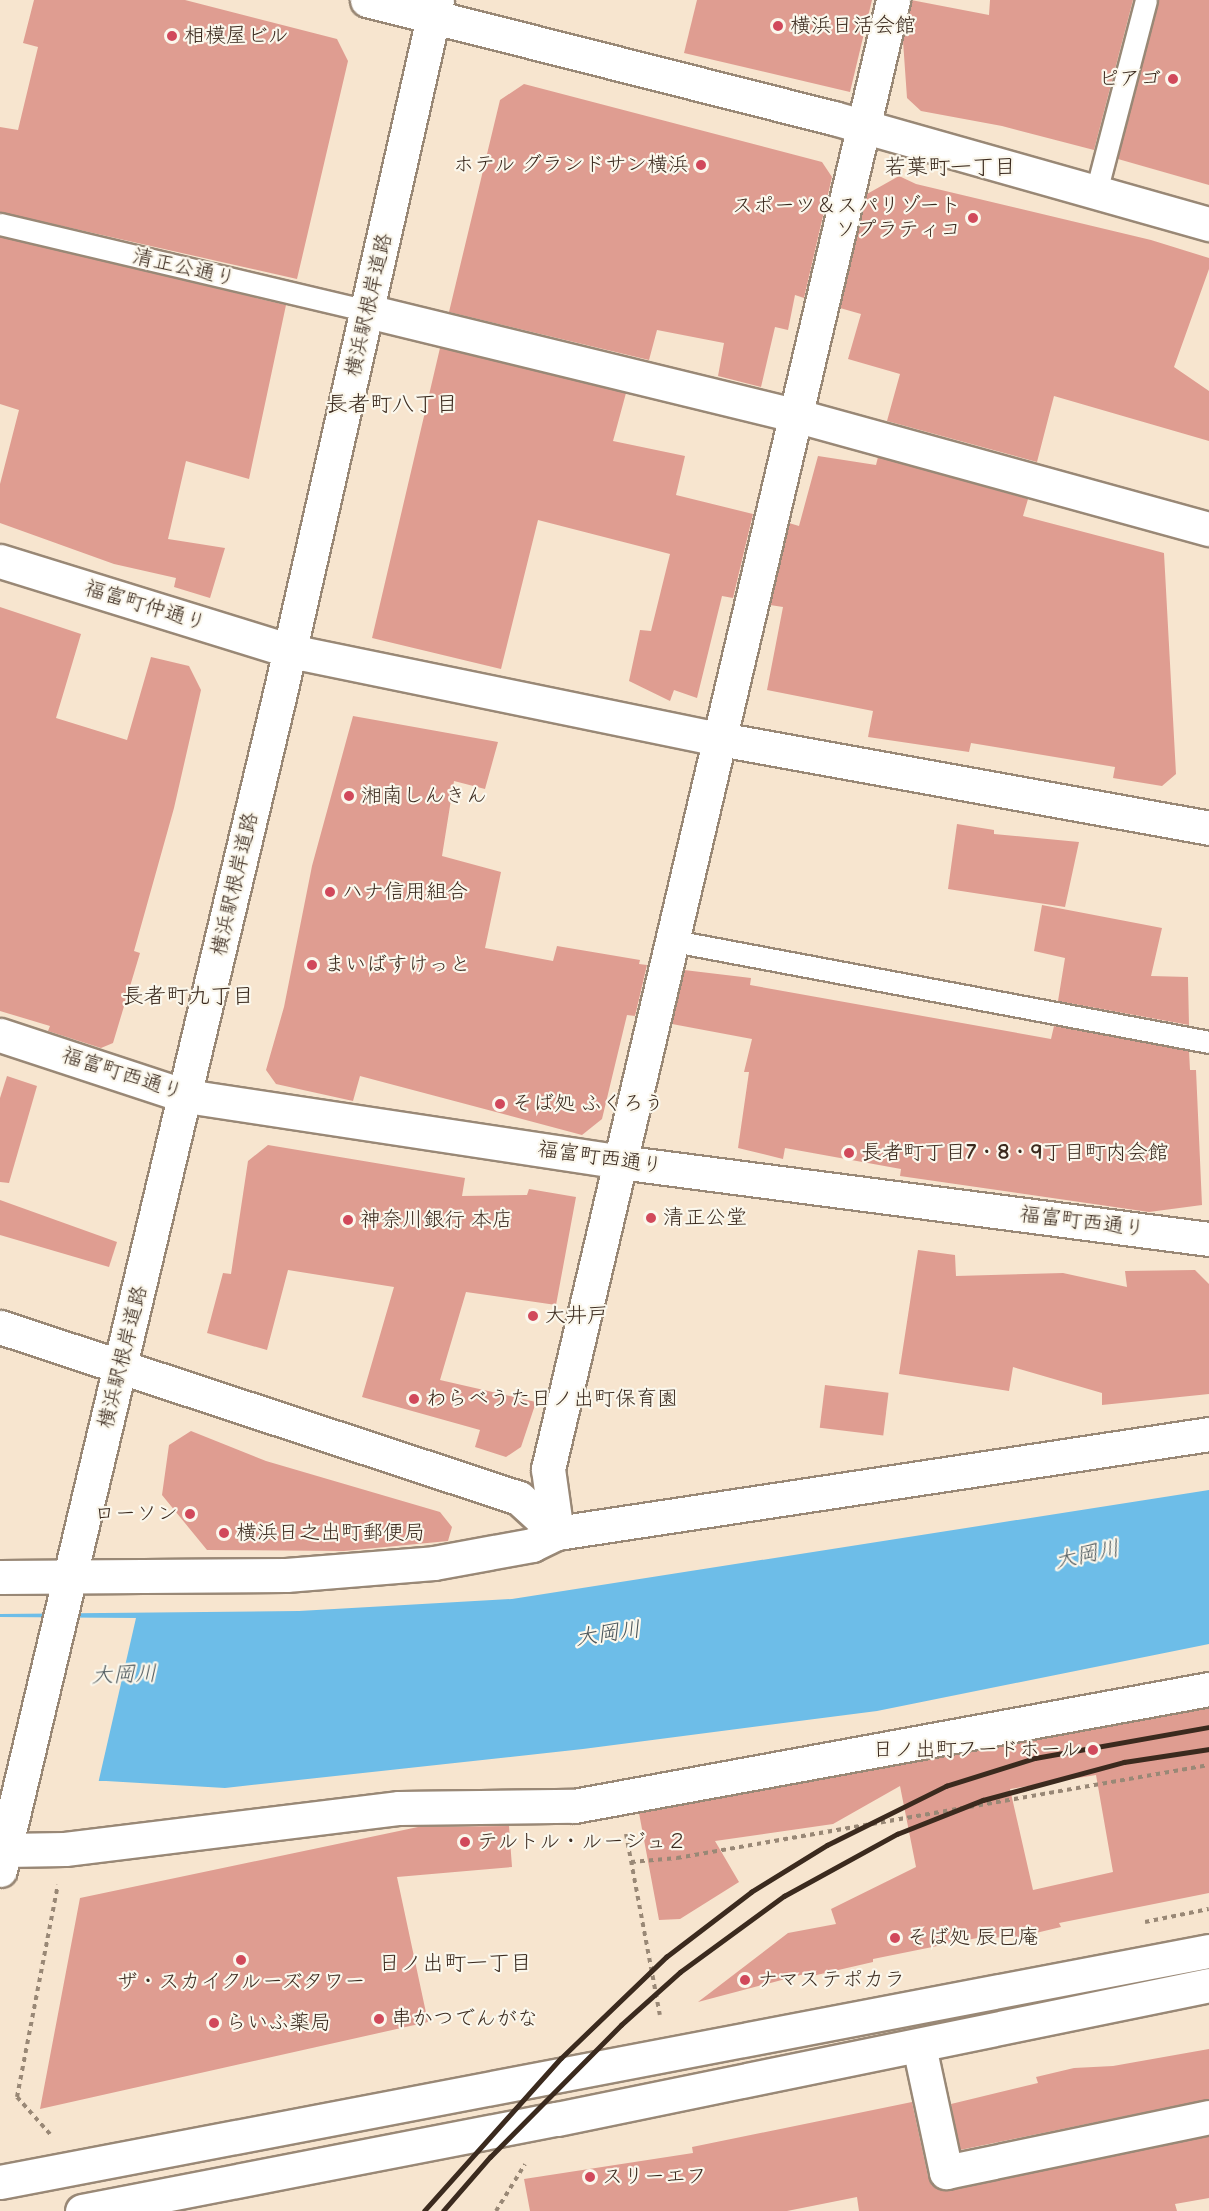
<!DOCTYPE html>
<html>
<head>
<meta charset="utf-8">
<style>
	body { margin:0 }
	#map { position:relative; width:1209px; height:2211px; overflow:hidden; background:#f7e5cf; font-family:"Balsamiq Sans","Klee One",sans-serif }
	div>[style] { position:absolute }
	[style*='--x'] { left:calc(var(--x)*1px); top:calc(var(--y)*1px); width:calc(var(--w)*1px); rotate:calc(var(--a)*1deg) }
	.water>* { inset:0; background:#6dbde8 }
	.pier>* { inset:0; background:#f7e5cf }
	.building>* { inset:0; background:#df9d91; transform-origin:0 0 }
	.path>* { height:4px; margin-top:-2px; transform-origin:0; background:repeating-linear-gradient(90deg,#998876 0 4.5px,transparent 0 9px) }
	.roads { filter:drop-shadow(2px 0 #998876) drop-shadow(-2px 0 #998876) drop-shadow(0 2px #998876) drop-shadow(0 -2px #998876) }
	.lane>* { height:21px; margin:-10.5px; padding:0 10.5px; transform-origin:10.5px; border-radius:10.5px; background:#fff }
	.street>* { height:33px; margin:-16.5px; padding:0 16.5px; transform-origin:16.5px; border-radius:16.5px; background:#fff }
	.secondary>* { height:33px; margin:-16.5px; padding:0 16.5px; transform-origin:16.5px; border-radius:16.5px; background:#fff }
	.primary>* { height:33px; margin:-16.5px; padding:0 16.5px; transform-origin:16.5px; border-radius:16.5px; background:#fff }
	.rail>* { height:4.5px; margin:-2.25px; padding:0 2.25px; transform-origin:2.25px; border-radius:2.25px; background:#3b2a1e }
	.dots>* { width:16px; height:16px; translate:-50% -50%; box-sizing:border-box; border:3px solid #fbf7ec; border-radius:50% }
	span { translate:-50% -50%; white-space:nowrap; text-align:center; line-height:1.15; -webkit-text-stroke:4.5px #fbf7ec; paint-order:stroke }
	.poi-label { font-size:21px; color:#3b2a1e }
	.left { translate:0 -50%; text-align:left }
	.right { translate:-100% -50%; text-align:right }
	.street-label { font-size:21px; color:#3b2a1e }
	.neighbourhood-label { font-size:22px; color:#3b2a1e }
	.water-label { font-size:22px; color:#4a565b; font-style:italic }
</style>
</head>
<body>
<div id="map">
	<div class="water">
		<div style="clip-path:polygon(1209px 1490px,1209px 1644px,877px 1711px,583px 1749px,225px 1788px,106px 1781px,0 1781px,0 1614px,299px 1611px,512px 1599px)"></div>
	</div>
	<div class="pier">
		<div style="clip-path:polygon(0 1617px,136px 1618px,98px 1784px,0 1784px)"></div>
	</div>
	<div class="building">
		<div style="clip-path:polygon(34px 0,185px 0,337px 39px,348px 61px,297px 279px,0 212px,0 127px,18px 130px,38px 47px,23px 43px)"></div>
		<div style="clip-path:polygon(697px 0,872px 0,850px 92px,684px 53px)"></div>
		<div style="clip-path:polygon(911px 0,989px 15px,990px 0,1133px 0,1094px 150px,1002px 126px,921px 111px,907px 98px,903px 41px)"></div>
		<div style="clip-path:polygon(1158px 0,1209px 0,1209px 185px,1118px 159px)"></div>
		<div style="clip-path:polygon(524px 84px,822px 162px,832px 177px,804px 298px,795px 295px,788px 330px,775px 327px,761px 387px,718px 376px,724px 343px,657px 330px,649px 360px,449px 312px,500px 100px)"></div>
		<div style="clip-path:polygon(899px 176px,916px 184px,1151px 240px,1209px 258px,1209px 269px,1174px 367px,1209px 391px,1209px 441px,1054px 396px,1037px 462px,887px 421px,900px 374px,848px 359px,861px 314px,840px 308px,867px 194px)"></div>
		<div style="clip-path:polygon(0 237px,286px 305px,249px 479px,186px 461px,168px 539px,225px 548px,210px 598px,174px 587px,176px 578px,114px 564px,0 523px,0 484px,19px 410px,0 404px)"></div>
		<div style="clip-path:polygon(440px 348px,626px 393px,613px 441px,685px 456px,676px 495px,753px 514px,733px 598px,722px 596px,697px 698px,674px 690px,670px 701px,629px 681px,640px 630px,651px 631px,670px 554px,538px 520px,501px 669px,372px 638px)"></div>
		<div style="clip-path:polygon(818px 456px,876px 465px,878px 457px,1028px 499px,1023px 516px,1164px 553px,1176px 774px,1162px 786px,1113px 778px,1115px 767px,971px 743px,969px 752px,868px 737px,873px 711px,767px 690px,783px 607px,770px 605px,789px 523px,799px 526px)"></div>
		<div style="clip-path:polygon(0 607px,81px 634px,56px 718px,127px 740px,151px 657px,189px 666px,201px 690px,174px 808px,134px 951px,140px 953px,113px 1043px,101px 1048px,48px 1031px,50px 1026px,0 1011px)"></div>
		<div style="clip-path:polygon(353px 716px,498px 742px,485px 789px,454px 781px,442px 856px,501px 872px,485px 948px,553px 961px,557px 946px,640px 960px,639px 964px,647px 965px,635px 1016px,627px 1015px,602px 1119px,582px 1135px,360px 1076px,353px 1101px,276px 1084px,266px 1070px,284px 1007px,312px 866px)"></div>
		<div style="clip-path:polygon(957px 824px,994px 830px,994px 834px,1079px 842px,1065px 907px,948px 889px)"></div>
		<div style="clip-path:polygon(1042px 905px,1162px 928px,1151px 976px,1188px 977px,1189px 1025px,1058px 1001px,1065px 958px,1034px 951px)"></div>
		<div style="clip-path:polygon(684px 970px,751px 978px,750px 985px,1051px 1039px,1054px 1026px,1189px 1051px,1190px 1070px,1196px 1070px,1202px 1205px,1149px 1212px,900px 1176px,901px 1169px,785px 1148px,783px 1159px,738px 1148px,749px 1072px,744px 1072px,752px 1039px,672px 1024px)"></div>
		<div style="clip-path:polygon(7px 1076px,37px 1086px,9px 1183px,0 1182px,0 1098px)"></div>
		<div style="clip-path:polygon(268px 1145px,465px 1178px,462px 1196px,527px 1195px,529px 1189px,576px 1197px,556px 1305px,466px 1292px,440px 1380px,536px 1402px,521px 1447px,506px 1457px,475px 1447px,480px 1430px,362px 1397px,394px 1287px,288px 1270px,267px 1350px,207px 1333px,223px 1273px,231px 1274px,248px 1161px)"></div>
		<div style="clip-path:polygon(0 1200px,117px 1242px,109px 1267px,0 1235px)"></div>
		<div style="clip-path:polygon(918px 1250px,955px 1255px,956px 1276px,1063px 1273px,1127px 1287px,1125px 1271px,1195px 1270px,1209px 1284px,1209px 1394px,1102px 1405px,1102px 1393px,1013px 1367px,1009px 1391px,899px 1374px)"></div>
		<div style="left:825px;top:1385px;width:64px;height:43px;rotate:7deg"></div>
		<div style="clip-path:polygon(191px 1431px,266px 1461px,440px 1512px,452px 1527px,448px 1541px,344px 1551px,207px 1550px,162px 1495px,169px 1445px)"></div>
		<div style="clip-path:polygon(evenodd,1209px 1708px,1209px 1893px,1059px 1923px,1061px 1927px,1019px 1937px,977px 1938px,873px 1959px,873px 1962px,808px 1977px,808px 1973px,698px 2002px,788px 1933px,836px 1924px,831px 1909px,916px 1867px,900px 1786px,833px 1824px,715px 1841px,739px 1882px,680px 1919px,659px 1920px,639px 1813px,1209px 1708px,1096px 1775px,1113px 1872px,1033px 1890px,1010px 1789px,1096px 1775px)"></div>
		<div style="clip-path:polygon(509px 1826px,512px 1867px,397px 1877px,428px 2022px,40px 2109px,80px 1898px,418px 1827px)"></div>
		<div style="clip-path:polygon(1209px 2049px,1209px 2099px,960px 2150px,951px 2104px,1038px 2083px,1036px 2077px,1074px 2068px,1113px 2066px)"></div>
		<div style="clip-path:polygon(912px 2102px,928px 2176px,941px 2190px,1209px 2136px,1209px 2198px,1175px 2204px,1177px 2211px,859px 2211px,857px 2197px,787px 2211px,530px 2211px,524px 2179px,693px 2153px,692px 2147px)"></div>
	</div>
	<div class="path">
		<div style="--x:626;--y:1834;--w:184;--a:79.4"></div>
		<div style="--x:631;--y:1862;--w:46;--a:-5"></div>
		<div style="--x:677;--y:1858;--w:540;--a:-9.92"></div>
		<div style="--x:1145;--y:1922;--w:65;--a:-11.5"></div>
		<div style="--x:50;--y:2134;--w:50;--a:-131.7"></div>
		<div style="--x:17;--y:2097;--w:216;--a:-79.1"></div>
		<div style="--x:496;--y:2211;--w:55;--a:-58.3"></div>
	</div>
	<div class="roads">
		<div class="lane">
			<div style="--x:1096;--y:192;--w:198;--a:-75.4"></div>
			<div style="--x:0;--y:224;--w:377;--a:13.3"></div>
			<div style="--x:674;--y:941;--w:544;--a:10.69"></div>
		</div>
		<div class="street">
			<div style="--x:367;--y:0;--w:482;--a:14.2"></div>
			<div style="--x:834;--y:118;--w:390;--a:15.8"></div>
			<div style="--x:367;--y:311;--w:444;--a:13.7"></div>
			<div style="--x:798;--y:416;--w:426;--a:15.4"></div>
			<div style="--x:0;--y:561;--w:304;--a:17.2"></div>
			<div style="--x:290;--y:651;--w:439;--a:11.6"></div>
			<div style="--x:720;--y:739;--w:497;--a:10.3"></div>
			<div style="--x:0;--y:1035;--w:196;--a:18.2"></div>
			<div style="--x:186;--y:1096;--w:439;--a:8.6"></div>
			<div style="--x:620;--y:1162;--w:594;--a:7.45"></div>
			<div style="--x:0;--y:1327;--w:546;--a:18.24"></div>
			<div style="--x:519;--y:1498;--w:52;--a:42.6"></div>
			<div style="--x:557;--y:1533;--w:65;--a:-98"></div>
			<div style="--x:548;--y:1469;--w:1509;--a:-76.78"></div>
			<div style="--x:0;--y:1577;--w:286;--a:-0.4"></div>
			<div style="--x:286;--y:1575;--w:148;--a:-4.6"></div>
			<div style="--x:434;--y:1563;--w:100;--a:-10.4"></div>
			<div style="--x:532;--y:1545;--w:28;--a:-26"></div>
			<div style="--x:5;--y:1850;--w:60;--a:-1"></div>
			<div style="--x:65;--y:1849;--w:337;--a:-7"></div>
			<div style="--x:399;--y:1808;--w:175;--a:-0.7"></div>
			<div style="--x:574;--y:1806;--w:646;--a:-10.44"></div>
			<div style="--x:919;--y:2046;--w:129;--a:77.9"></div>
			<div style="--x:946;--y:2172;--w:269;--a:-11.8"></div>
		</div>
		<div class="secondary">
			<div style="--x:557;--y:1533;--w:659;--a:-8.63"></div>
			<div style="--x:0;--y:2182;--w:1231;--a:-10.82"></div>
			<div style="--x:82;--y:2211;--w:484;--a:-11"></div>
			<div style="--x:557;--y:2119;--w:666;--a:-11.61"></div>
		</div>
		<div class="primary">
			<div style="--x:0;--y:1870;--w:1210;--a:-76.62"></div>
			<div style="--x:280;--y:693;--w:711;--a:-77.24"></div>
		</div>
	</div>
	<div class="rail">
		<div style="--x:424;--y:2211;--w:205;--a:-48.2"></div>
		<div style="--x:561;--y:2058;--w:146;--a:-43.9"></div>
		<div style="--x:666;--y:1957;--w:107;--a:-37.4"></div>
		<div style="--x:751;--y:1892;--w:89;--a:-31.7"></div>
		<div style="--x:827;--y:1845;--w:133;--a:-26.4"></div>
		<div style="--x:946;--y:1786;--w:93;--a:-17.5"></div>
		<div style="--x:1035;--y:1758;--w:177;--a:-10.1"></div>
		<div style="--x:443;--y:2211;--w:72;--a:-49"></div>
		<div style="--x:490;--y:2157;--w:186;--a:-45.2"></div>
		<div style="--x:621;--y:2025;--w:79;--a:-41.9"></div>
		<div style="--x:680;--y:1972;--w:129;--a:-36.2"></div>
		<div style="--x:784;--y:1896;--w:129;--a:-28.8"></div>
		<div style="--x:897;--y:1834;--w:92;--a:-21.6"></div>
		<div style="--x:983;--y:1800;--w:146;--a:-15.1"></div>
		<div style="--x:1124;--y:1762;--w:86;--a:-8.7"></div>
	</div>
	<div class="dots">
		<div style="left:778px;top:26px;background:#d1495b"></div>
		<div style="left:172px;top:36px;background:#d1495b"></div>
		<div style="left:1173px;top:79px;background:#d1495b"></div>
		<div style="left:701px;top:165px;background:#d1495b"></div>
		<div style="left:973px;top:218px;background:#d1495b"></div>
		<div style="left:349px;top:796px;background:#d1495b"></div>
		<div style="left:330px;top:892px;background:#d1495b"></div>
		<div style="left:312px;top:965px;background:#d1495b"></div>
		<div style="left:500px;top:1104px;background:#d1495b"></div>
		<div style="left:849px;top:1153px;background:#d1495b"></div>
		<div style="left:651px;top:1218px;background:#d1495b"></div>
		<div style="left:348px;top:1220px;background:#d1495b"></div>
		<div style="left:533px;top:1316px;background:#d1495b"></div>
		<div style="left:414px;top:1399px;background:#d1495b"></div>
		<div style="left:190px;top:1514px;background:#d1495b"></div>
		<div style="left:224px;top:1533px;background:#d1495b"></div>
		<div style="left:1093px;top:1750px;background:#d1495b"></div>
		<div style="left:465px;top:1842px;background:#d1495b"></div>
		<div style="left:895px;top:1938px;background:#d1495b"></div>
		<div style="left:241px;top:1960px;background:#d1495b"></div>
		<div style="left:745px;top:1980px;background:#d1495b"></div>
		<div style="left:379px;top:2019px;background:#d1495b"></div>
		<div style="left:214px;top:2023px;background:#d1495b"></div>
		<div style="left:590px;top:2177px;background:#d1495b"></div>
	</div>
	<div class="poi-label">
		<span class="left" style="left:790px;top:26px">横浜日活会館</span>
		<span class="left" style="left:184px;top:36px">相模屋ビル</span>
		<span class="right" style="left:1161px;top:79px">ピアゴ</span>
		<span class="right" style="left:689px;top:165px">ホテル グランドサン横浜</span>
		<span class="right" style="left:961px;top:218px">スポーツ＆スパリゾート<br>ソプラティコ</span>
		<span class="left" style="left:361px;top:796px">湘南しんきん</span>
		<span class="left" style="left:342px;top:892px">ハナ信用組合</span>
		<span class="left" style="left:324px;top:965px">まいばすけっと</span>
		<span class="left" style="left:512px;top:1104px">そば処 ふくろう</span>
		<span class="left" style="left:861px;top:1153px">長者町丁目7・8・9丁目町内会館</span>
		<span class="left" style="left:663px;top:1218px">清正公堂</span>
		<span class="left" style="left:360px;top:1220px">神奈川銀行 本店</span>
		<span class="left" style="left:545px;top:1316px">大井戸</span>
		<span class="left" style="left:426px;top:1399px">わらべうた日ノ出町保育園</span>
		<span class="right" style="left:178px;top:1514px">ローソン</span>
		<span class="left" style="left:236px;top:1533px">横浜日之出町郵便局</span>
		<span class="right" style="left:1081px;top:1750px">日ノ出町フードホール</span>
		<span class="left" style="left:477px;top:1842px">テルトル・ルージュ２</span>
		<span class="left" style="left:907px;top:1938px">そば処 辰巳庵</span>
		<span class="left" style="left:757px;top:1980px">ナマステポカラ</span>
		<span style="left:241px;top:1982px">ザ・スカイクルーズタワー</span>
		<span class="left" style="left:391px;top:2019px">串かつでんがな</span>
		<span class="left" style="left:226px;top:2023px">らいふ薬局</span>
		<span class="left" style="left:602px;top:2177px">スリーエフ</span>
	</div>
	<div class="street-label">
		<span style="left:184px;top:268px;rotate:13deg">清正公通り</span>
		<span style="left:369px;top:305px;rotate:-77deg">横浜駅根岸道路</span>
		<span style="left:145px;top:606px;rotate:17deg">福富町仲通り</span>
		<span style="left:235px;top:884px;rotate:-77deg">横浜駅根岸道路</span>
		<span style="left:122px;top:1074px;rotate:18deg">福富町西通り</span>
		<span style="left:600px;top:1158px;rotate:8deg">福富町西通り</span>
		<span style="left:1082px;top:1222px;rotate:7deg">福富町西通り</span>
		<span style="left:123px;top:1357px;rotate:-76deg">横浜駅根岸道路</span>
	</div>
	<div class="neighbourhood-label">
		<span style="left:950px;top:168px">若葉町一丁目</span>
		<span style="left:392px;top:405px">長者町八丁目</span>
		<span style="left:188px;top:997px">長者町九丁目</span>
		<span style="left:455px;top:1964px">日ノ出町一丁目</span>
	</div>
	<div class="water-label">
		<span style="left:1087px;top:1555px;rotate:-12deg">大岡川</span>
		<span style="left:608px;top:1634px;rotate:-8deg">大岡川</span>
		<span style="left:124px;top:1675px;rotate:-2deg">大岡川</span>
	</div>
</div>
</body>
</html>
